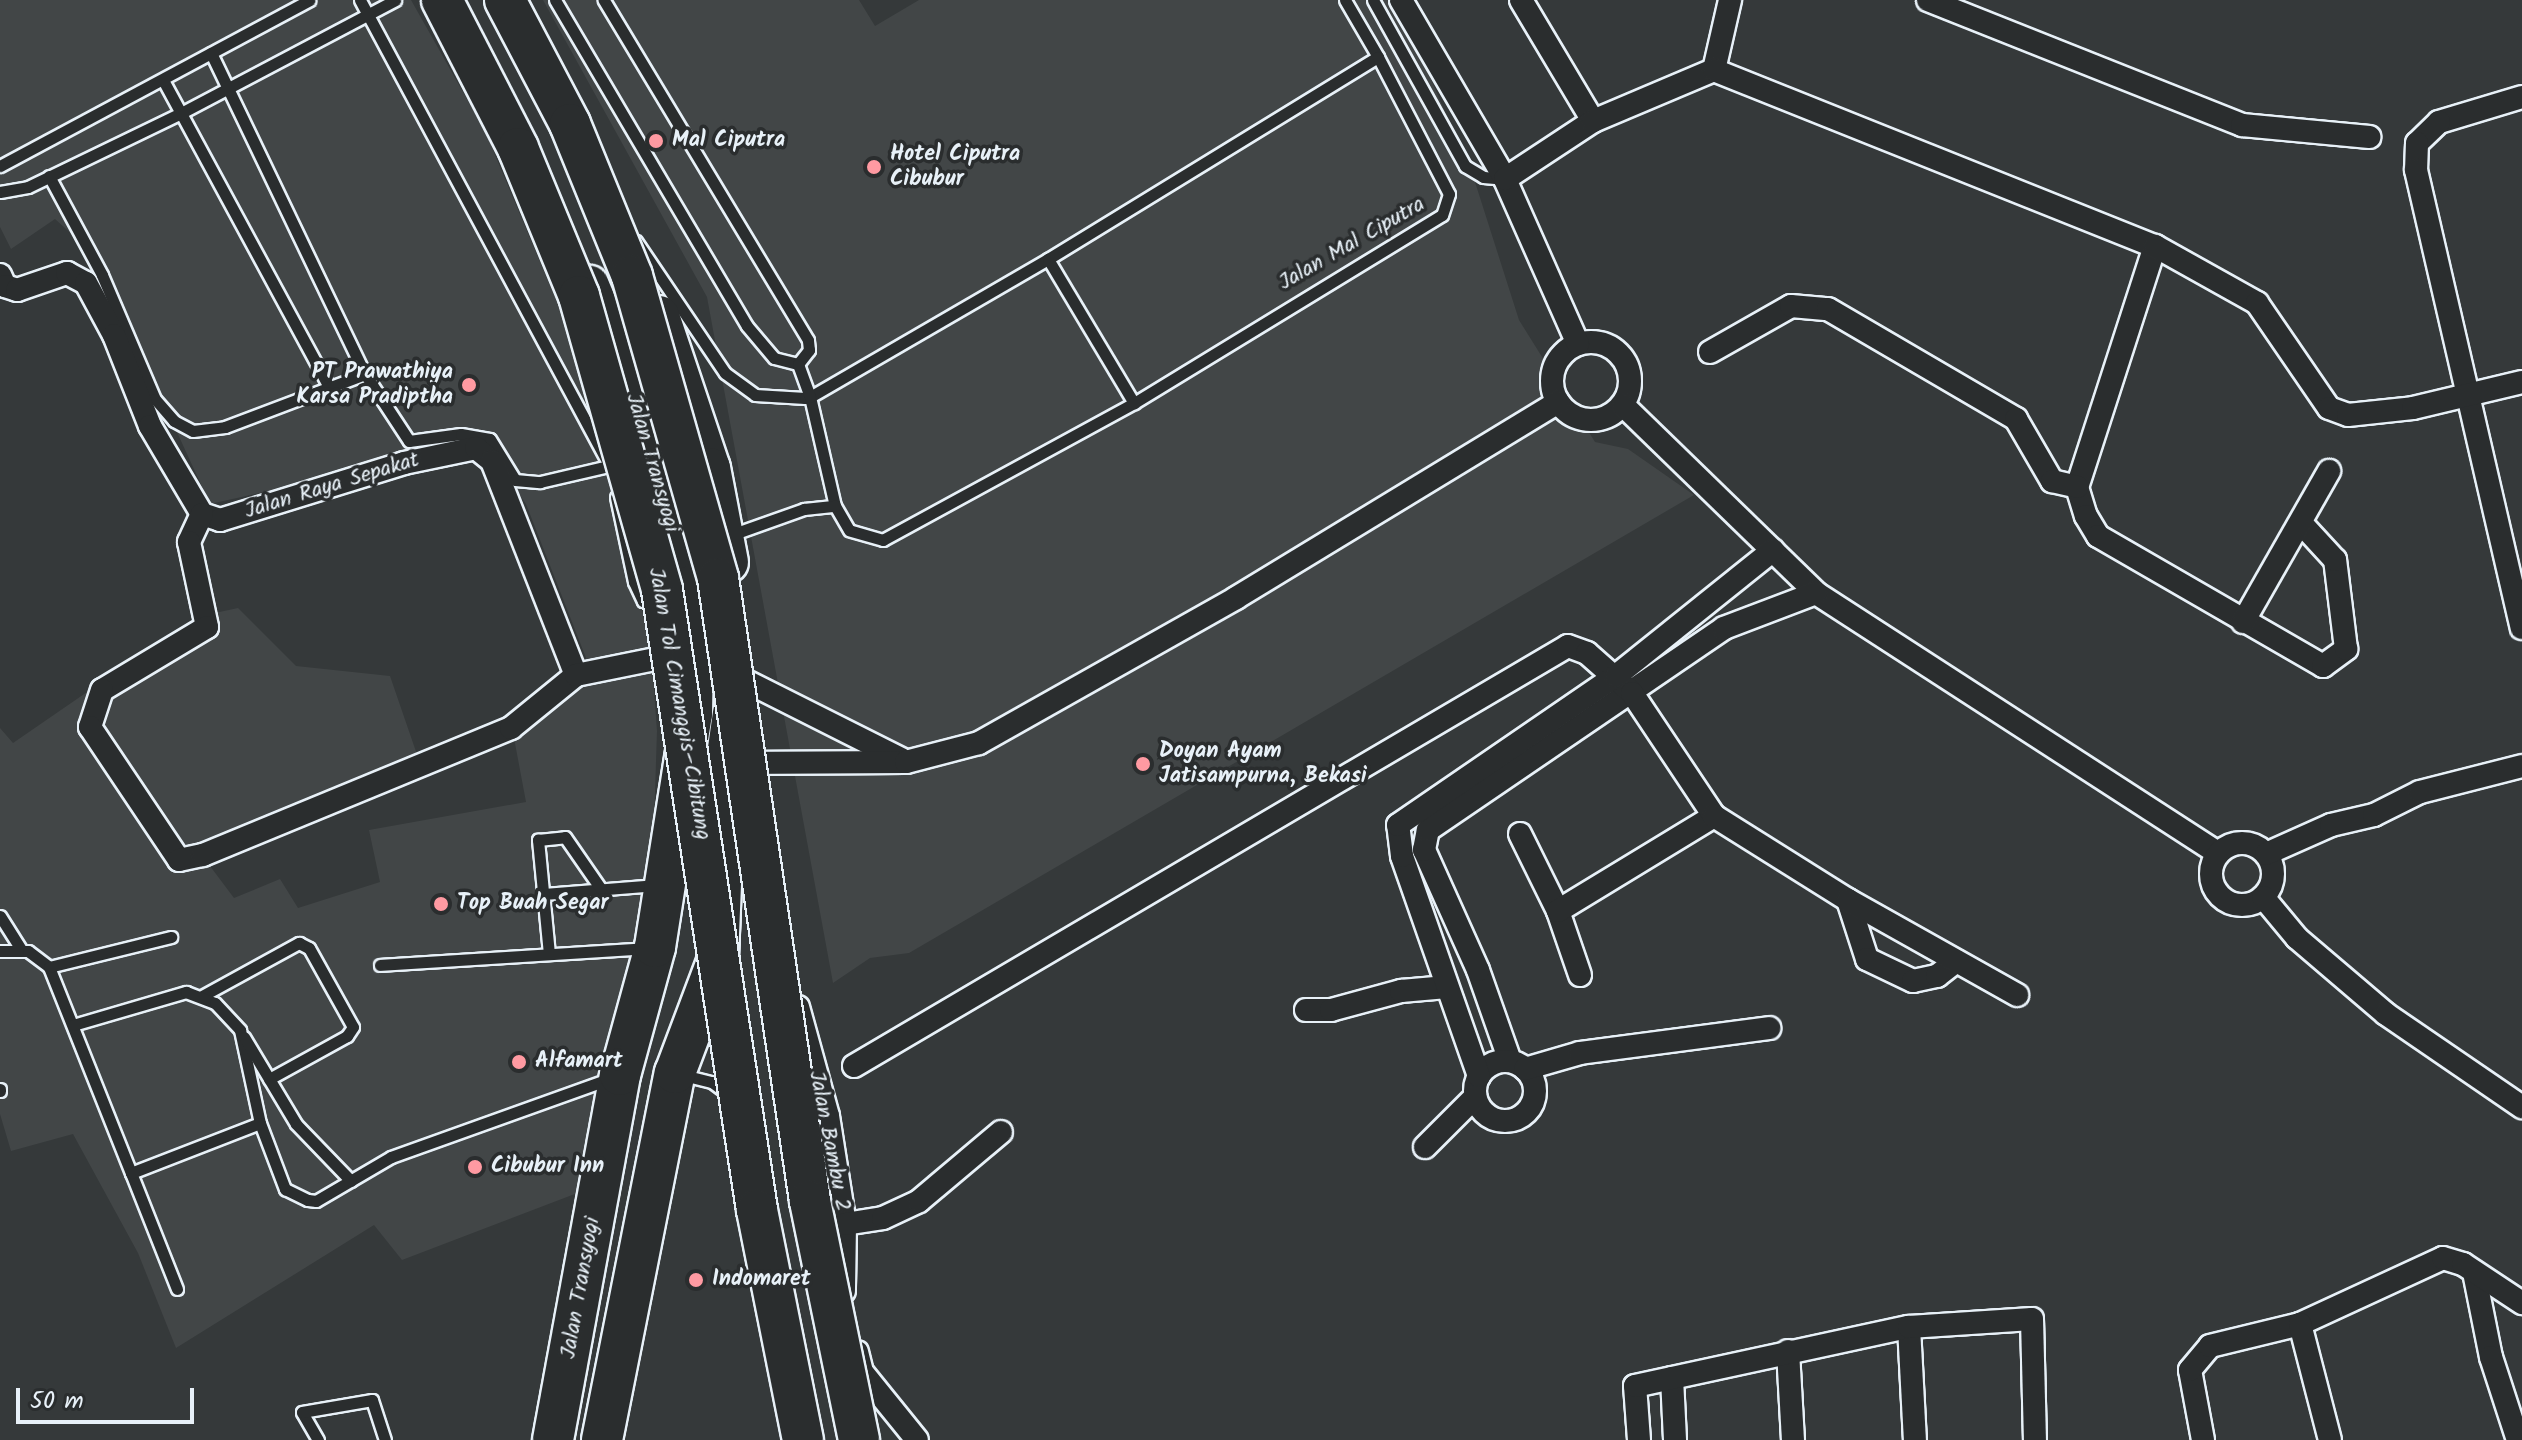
<!DOCTYPE html>
<html>
<head>
<meta charset="utf-8">
<style>
	body { margin:0 }
	#map { position:relative; width:2522px; height:1440px; overflow:hidden; background:#35393a; font-family:Kalam,sans-serif }
	div>[style] { position:absolute }
	[style*='--x'] { left:calc(var(--x)*1px); top:calc(var(--y)*1px); width:calc(var(--w)*1px); rotate:calc(var(--a)*1deg) }
	.built>* { inset:0; background:#424647 }
	.roads { filter:drop-shadow(2px 0 #e8f1f8) drop-shadow(-2px 0 #e8f1f8) drop-shadow(0 2px #e8f1f8) drop-shadow(0 -2px #e8f1f8) }
	.lane>* { height:11px; margin:-5.5px; padding:0 5.5px; transform-origin:5.5px; border-radius:5.5px; background:#2a2d2e }
	.street>* { height:22px; margin:-11px; padding:0 11px; transform-origin:11px; border-radius:11px; background:#2a2d2e }
	.street>.ring { margin:-11px; padding:0; box-sizing:content-box; background:none; border:22px solid #2a2d2e; border-radius:50% }
	.highway>* { height:40px; margin:-20px; padding:0 20px; transform-origin:20px; border-radius:20px; background:#2a2d2e }
	.bridges { filter:drop-shadow(2px 0 #e8f1f8) drop-shadow(-2px 0 #e8f1f8) drop-shadow(0 2px #e8f1f8) drop-shadow(0 -2px #e8f1f8) }
	.highway-bridge>* { height:40px; margin:-20px; padding:0 20px; transform-origin:20px; border-radius:20px; background:#2a2d2e }
	.dots>* { width:22px; height:22px; translate:-50% -50%; box-sizing:border-box; border:4px solid #2a2d2e; border-radius:50% }
	span { translate:-50% -50%; white-space:nowrap; text-align:center; line-height:1.15; -webkit-text-stroke:7px #2a2d2e; paint-order:stroke }
	.poi-label { font-size:22px; color:#e8f1f8; font-weight:700 }
	.left { translate:0 -50%; text-align:left }
	.right { translate:-100% -50%; text-align:right }
	.street-label { font-size:22px; color:#e8f1f8 }
	.scale { position:absolute; left:16px; top:1388px; width:178px; height:36px; box-sizing:border-box; border:4px solid #e8f1f8; border-top:0; padding-left:10px; font-size:24px; line-height:28px; white-space:nowrap; color:#e8f1f8; -webkit-text-stroke:6px #2a2d2e; paint-order:stroke }
</style>
</head>
<body>
<div id="map">
	<div class="built">
		<div style="clip-path:polygon(0 0,411px 0,485px 131px,583px 364px,651px 648px,657px 731px,654px 824px,635px 943px,589px 1123px,580px 1192px,402px 1260px,374px 1225px,176px 1348px,138px 1253px,73px 1134px,11px 1151px,0 1114px,0 728px,13px 743px,196px 617px,238px 608px,296px 666px,390px 676px,422px 769px,201px 854px,234px 898px,280px 879px,298px 908px,380px 882px,369px 830px,526px 802px,511px 722px,588px 663px,526px 504px,484px 443px,210px 504px,96px 256px,55px 219px,11px 249px,0 227px)"></div>
		<div style="clip-path:polygon(543px 0,859px 0,875px 26px,919px 0,1397px 0,1475px 182px,1519px 320px,1595px 442px,1628px 449px,1694px 495px,909px 953px,870px 958px,833px 983px,707px 297px)"></div>
	</div>
	<div class="roads">
		<div class="lane">
			<div style="--x:360;--y:0;--w:523;--a:61.82"></div>
			<div style="--x:555;--y:0;--w:378;--a:59.5"></div>
			<div style="--x:747;--y:326;--w:42;--a:49.8"></div>
			<div style="--x:774;--y:358;--w:25;--a:14"></div>
			<div style="--x:798;--y:364;--w:18;--a:-52"></div>
			<div style="--x:809;--y:350;--w:10;--a:-96"></div>
			<div style="--x:808;--y:340;--w:397;--a:-121"></div>
			<div style="--x:1345;--y:0;--w:66;--a:59.9"></div>
			<div style="--x:1373;--y:0;--w:190;--a:61"></div>
			<div style="--x:1465;--y:166;--w:21;--a:31"></div>
			<div style="--x:1483;--y:177;--w:21;--a:5"></div>
			<div style="--x:211;--y:53;--w:356;--a:64.4"></div>
			<div style="--x:365;--y:374;--w:80;--a:56.7"></div>
			<div style="--x:409;--y:441;--w:52;--a:-7.7"></div>
			<div style="--x:461;--y:434;--w:29;--a:10"></div>
			<div style="--x:490;--y:439;--w:48;--a:58.6"></div>
			<div style="--x:515;--y:480;--w:25;--a:5"></div>
			<div style="--x:540;--y:482;--w:71;--a:-13.1"></div>
			<div style="--x:163;--y:80;--w:347;--a:61.6"></div>
			<div style="--x:0;--y:166;--w:351;--a:-28.2"></div>
			<div style="--x:49;--y:176;--w:112;--a:61.8"></div>
			<div style="--x:102;--y:275;--w:135;--a:66.9"></div>
			<div style="--x:155;--y:399;--w:29;--a:49"></div>
			<div style="--x:174;--y:421;--w:21;--a:28"></div>
			<div style="--x:193;--y:431;--w:32;--a:-7"></div>
			<div style="--x:225;--y:427;--w:150;--a:-20.7"></div>
			<div style="--x:0;--y:192;--w:28;--a:-10"></div>
			<div style="--x:28;--y:187;--w:170;--a:-25.8"></div>
			<div style="--x:181;--y:113;--w:242;--a:-27.8"></div>
			<div style="--x:636;--y:241;--w:159;--a:56"></div>
			<div style="--x:725;--y:373;--w:37;--a:36"></div>
			<div style="--x:755;--y:395;--w:50;--a:3.4"></div>
			<div style="--x:805;--y:398;--w:5;--a:-11"></div>
			<div style="--x:810;--y:397;--w:275;--a:-30.1"></div>
			<div style="--x:1048;--y:259;--w:387;--a:-31.5"></div>
			<div style="--x:1378;--y:57;--w:154;--a:62.6"></div>
			<div style="--x:1449;--y:194;--w:22;--a:108"></div>
			<div style="--x:1442;--y:215;--w:361;--a:148.6"></div>
			<div style="--x:1134;--y:403;--w:286;--a:151.4"></div>
			<div style="--x:883;--y:540;--w:35;--a:-164"></div>
			<div style="--x:849;--y:530;--w:28;--a:-120"></div>
			<div style="--x:835;--y:506;--w:112;--a:-102.9"></div>
			<div style="--x:810;--y:397;--w:35;--a:-110"></div>
			<div style="--x:1048;--y:259;--w:168;--a:59.2"></div>
			<div style="--x:616;--y:497;--w:87;--a:78"></div>
			<div style="--x:634;--y:582;--w:21;--a:65"></div>
			<div style="--x:643;--y:601;--w:13;--a:-18"></div>
			<div style="--x:728;--y:536;--w:81;--a:-19.6"></div>
			<div style="--x:804;--y:509;--w:31;--a:-6"></div>
			<div style="--x:543;--y:894;--w:115;--a:-4.5"></div>
			<div style="--x:0;--y:916;--w:41;--a:57.8"></div>
			<div style="--x:0;--y:951;--w:28;--a:0"></div>
			<div style="--x:28;--y:951;--w:26;--a:37"></div>
			<div style="--x:49;--y:967;--w:222;--a:68.3"></div>
			<div style="--x:549;--y:954;--w:115;--a:-95.5"></div>
			<div style="--x:538;--y:840;--w:27;--a:-6"></div>
			<div style="--x:565;--y:837;--w:63;--a:55.3"></div>
			<div style="--x:380;--y:965;--w:268;--a:-3.6"></div>
			<div style="--x:49;--y:967;--w:126;--a:-13.8"></div>
			<div style="--x:202;--y:996;--w:111;--a:-28.7"></div>
			<div style="--x:299;--y:943;--w:11;--a:27"></div>
			<div style="--x:309;--y:948;--w:90;--a:60.9"></div>
			<div style="--x:353;--y:1027;--w:11;--a:124"></div>
			<div style="--x:347;--y:1036;--w:89;--a:151.1"></div>
			<div style="--x:73;--y:1025;--w:118;--a:-16.3"></div>
			<div style="--x:186;--y:992;--w:31;--a:21"></div>
			<div style="--x:215;--y:1003;--w:37;--a:47"></div>
			<div style="--x:240;--y:1030;--w:95;--a:77.9"></div>
			<div style="--x:260;--y:1123;--w:71;--a:69.3"></div>
			<div style="--x:285;--y:1189;--w:25;--a:26"></div>
			<div style="--x:308;--y:1200;--w:8;--a:7"></div>
			<div style="--x:316;--y:1201;--w:87;--a:-30.4"></div>
			<div style="--x:391;--y:1157;--w:235;--a:-19.7"></div>
			<div style="--x:244;--y:1037;--w:101;--a:59.1"></div>
			<div style="--x:296;--y:1124;--w:79;--a:46"></div>
			<div style="--x:683;--y:1075;--w:30;--a:14"></div>
			<div style="--x:712;--y:1082;--w:21;--a:37"></div>
			<div style="--x:0;--y:1089;--w:2;--a:90"></div>
			<div style="--x:177;--y:1289;--w:125;--a:-111.6"></div>
			<div style="--x:131;--y:1173;--w:138;--a:-21.2"></div>
			<div style="--x:318;--y:1440;--w:32;--a:-120"></div>
			<div style="--x:302;--y:1412;--w:71;--a:-9.7"></div>
			<div style="--x:372;--y:1400;--w:42;--a:72"></div>
		</div>
		<div class="street">
			<div style="--x:1401;--y:0;--w:207;--a:59.8"></div>
			<div style="--x:1521;--y:0;--w:141;--a:59.2"></div>
			<div style="--x:1928;--y:0;--w:338;--a:21.7"></div>
			<div style="--x:2242;--y:125;--w:128;--a:5.4"></div>
			<div style="--x:1714;--y:70;--w:72;--a:-77.1"></div>
			<div style="--x:2522;--y:97;--w:87;--a:163.2"></div>
			<div style="--x:2439;--y:122;--w:30;--a:136"></div>
			<div style="--x:2417;--y:143;--w:27;--a:92"></div>
			<div style="--x:2416;--y:170;--w:470;--a:77"></div>
			<div style="--x:2155;--y:246;--w:253;--a:107.9"></div>
			<div style="--x:2077;--y:487;--w:30;--a:73"></div>
			<div style="--x:2086;--y:516;--w:23;--a:59"></div>
			<div style="--x:2098;--y:536;--w:260;--a:30"></div>
			<div style="--x:2323;--y:666;--w:29;--a:-36"></div>
			<div style="--x:2346;--y:649;--w:90;--a:-97"></div>
			<div style="--x:2335;--y:560;--w:50;--a:-132.6"></div>
			<div style="--x:0;--y:275;--w:12;--a:66"></div>
			<div style="--x:5;--y:286;--w:13;--a:18"></div>
			<div style="--x:17;--y:290;--w:53;--a:-18.8"></div>
			<div style="--x:67;--y:273;--w:21;--a:28"></div>
			<div style="--x:86;--y:283;--w:59;--a:61.7"></div>
			<div style="--x:114;--y:335;--w:98;--a:68.4"></div>
			<div style="--x:150;--y:426;--w:102;--a:59.4"></div>
			<div style="--x:202;--y:514;--w:19;--a:18"></div>
			<div style="--x:220;--y:520;--w:193;--a:-17.2"></div>
			<div style="--x:404;--y:463;--w:74;--a:-11.8"></div>
			<div style="--x:476;--y:448;--w:21;--a:39"></div>
			<div style="--x:492;--y:461;--w:230;--a:68.6"></div>
			<div class="ring" style="left:1552px;top:342px;width:56px;height:56px"></div>
			<div style="--x:1578;--y:344;--w:180;--a:-113.9"></div>
			<div style="--x:1505;--y:179;--w:105;--a:-33.4"></div>
			<div style="--x:1593;--y:121;--w:131;--a:-22.9"></div>
			<div style="--x:1714;--y:70;--w:475;--a:21.8"></div>
			<div style="--x:2155;--y:246;--w:117;--a:29.2"></div>
			<div style="--x:2257;--y:303;--w:127;--a:55.6"></div>
			<div style="--x:2329;--y:408;--w:20;--a:20"></div>
			<div style="--x:2348;--y:415;--w:65;--a:-6.1"></div>
			<div style="--x:2413;--y:408;--w:112;--a:-13.4"></div>
			<div style="--x:1710;--y:352;--w:93;--a:-29.6"></div>
			<div style="--x:1791;--y:306;--w:37;--a:5"></div>
			<div style="--x:1828;--y:309;--w:218;--a:30.3"></div>
			<div style="--x:2016;--y:419;--w:72;--a:59.9"></div>
			<div style="--x:2052;--y:481;--w:26;--a:13"></div>
			<div style="--x:1623;--y:405;--w:269;--a:44.2"></div>
			<div style="--x:1816;--y:593;--w:479;--a:32.9"></div>
			<div style="--x:202;--y:514;--w:31;--a:115"></div>
			<div style="--x:189;--y:542;--w:87;--a:78"></div>
			<div style="--x:207;--y:627;--w:122;--a:149"></div>
			<div style="--x:102;--y:690;--w:39;--a:108"></div>
			<div style="--x:90;--y:727;--w:160;--a:56.2"></div>
			<div style="--x:179;--y:860;--w:25;--a:-12"></div>
			<div style="--x:203;--y:855;--w:333;--a:-22.4"></div>
			<div style="--x:511;--y:728;--w:84;--a:-39.2"></div>
			<div style="--x:2243;--y:622;--w:174;--a:-60.3"></div>
			<div style="--x:576;--y:675;--w:106;--a:-11.4"></div>
			<div style="--x:736;--y:676;--w:185;--a:26.7"></div>
			<div style="--x:735;--y:763;--w:171;--a:-0.3"></div>
			<div style="--x:906;--y:762;--w:75;--a:-14.6"></div>
			<div style="--x:979;--y:743;--w:295;--a:-29.4"></div>
			<div style="--x:1236;--y:598;--w:377;--a:-31.3"></div>
			<div style="--x:1520;--y:834;--w:86;--a:63.7"></div>
			<div class="ring" style="left:2211px;top:843px;width:40px;height:40px"></div>
			<div style="--x:2266;--y:854;--w:71;--a:-24"></div>
			<div style="--x:2331;--y:825;--w:44;--a:-13.1"></div>
			<div style="--x:2374;--y:815;--w:51;--a:-26.6"></div>
			<div style="--x:2420;--y:792;--w:105;--a:-14.3"></div>
			<div style="--x:2263;--y:897;--w:53;--a:50.3"></div>
			<div style="--x:2297;--y:938;--w:117;--a:40.5"></div>
			<div style="--x:2386;--y:1014;--w:165;--a:34.4"></div>
			<div style="--x:1848;--y:900;--w:62;--a:72.1"></div>
			<div style="--x:1867;--y:959;--w:51;--a:25.6"></div>
			<div style="--x:1913;--y:981;--w:25;--a:-12"></div>
			<div style="--x:1937;--y:976;--w:24;--a:-38"></div>
			<div style="--x:1580;--y:975;--w:68;--a:-109"></div>
			<div style="--x:1558;--y:911;--w:183;--a:-31.3"></div>
			<div style="--x:798;--y:1007;--w:113;--a:74.6"></div>
			<div style="--x:828;--y:1116;--w:109;--a:81.1"></div>
			<div style="--x:845;--y:1224;--w:67;--a:90.9"></div>
			<div style="--x:1306;--y:1010;--w:25;--a:0"></div>
			<div style="--x:1331;--y:1010;--w:73;--a:-15.2"></div>
			<div style="--x:1401;--y:991;--w:46;--a:-5"></div>
			<div style="--x:1510;--y:1061;--w:96;--a:-109.4"></div>
			<div style="--x:1478;--y:970;--w:132;--a:-114.2"></div>
			<div style="--x:1424;--y:850;--w:20;--a:-79"></div>
			<div style="--x:1428;--y:830;--w:358;--a:-34.3"></div>
			<div style="--x:1724;--y:628;--w:98;--a:-20.8"></div>
			<div class="ring" style="left:1475px;top:1061px;width:38px;height:38px"></div>
			<div style="--x:854;--y:1066;--w:828;--a:-30.47"></div>
			<div style="--x:1568;--y:646;--w:20;--a:20"></div>
			<div style="--x:1587;--y:653;--w:60;--a:41.6"></div>
			<div style="--x:1632;--y:693;--w:148;--a:56.3"></div>
			<div style="--x:1714;--y:816;--w:158;--a:32.1"></div>
			<div style="--x:1848;--y:900;--w:194;--a:29.3"></div>
			<div style="--x:1525;--y:1069;--w:57;--a:-16.2"></div>
			<div style="--x:1580;--y:1053;--w:191;--a:-7.5"></div>
			<div style="--x:1479;--y:1076;--w:233;--a:-109.3"></div>
			<div style="--x:1402;--y:856;--w:31;--a:-97"></div>
			<div style="--x:1398;--y:825;--w:264;--a:-34.4"></div>
			<div style="--x:1616;--y:676;--w:201;--a:-38.7"></div>
			<div style="--x:1425;--y:1147;--w:71;--a:-45"></div>
			<div style="--x:845;--y:1224;--w:38;--a:-9"></div>
			<div style="--x:883;--y:1218;--w:40;--a:-25"></div>
			<div style="--x:919;--y:1201;--w:107;--a:-40.1"></div>
			<div style="--x:2474;--y:1272;--w:87;--a:78.7"></div>
			<div style="--x:2491;--y:1357;--w:87;--a:72"></div>
			<div style="--x:2300;--y:1324;--w:157;--a:-24.8"></div>
			<div style="--x:2443;--y:1258;--w:21;--a:17"></div>
			<div style="--x:2463;--y:1264;--w:71;--a:33.5"></div>
			<div style="--x:1909;--y:1327;--w:113;--a:87"></div>
			<div style="--x:1788;--y:1351;--w:89;--a:86.8"></div>
			<div style="--x:857;--y:1352;--w:21;--a:76"></div>
			<div style="--x:862;--y:1372;--w:87;--a:51"></div>
			<div style="--x:1672;--y:1378;--w:62;--a:87.2"></div>
			<div style="--x:1639;--y:1440;--w:54;--a:-94.2"></div>
			<div style="--x:1635;--y:1386;--w:280;--a:-12.2"></div>
			<div style="--x:1909;--y:1327;--w:123;--a:-3.7"></div>
			<div style="--x:2032;--y:1319;--w:121;--a:88.6"></div>
			<div style="--x:2203;--y:1440;--w:71;--a:-100.5"></div>
			<div style="--x:2190;--y:1370;--w:31;--a:-50"></div>
			<div style="--x:2210;--y:1346;--w:93;--a:-13.7"></div>
			<div style="--x:2300;--y:1324;--w:120;--a:75.5"></div>
		</div>
		<div class="highway">
			<div style="--x:659;--y:316;--w:160;--a:71.5"></div>
			<div style="--x:710;--y:468;--w:96;--a:79.2"></div>
			<div style="--x:553;--y:1440;--w:371;--a:-79.6"></div>
			<div style="--x:620;--y:1075;--w:133;--a:-74.7"></div>
			<div style="--x:655;--y:947;--w:236;--a:-81"></div>
			<div style="--x:692;--y:714;--w:63;--a:-89.1"></div>
			<div style="--x:693;--y:651;--w:103;--a:-99.5"></div>
			<div style="--x:676;--y:549;--w:166;--a:-105.4"></div>
			<div style="--x:632;--y:389;--w:112;--a:-112.7"></div>
			<div style="--x:602;--y:1440;--w:374;--a:-78.8"></div>
			<div style="--x:675;--y:1073;--w:122;--a:-69.3"></div>
			<div style="--x:718;--y:959;--w:196;--a:-87.7"></div>
			<div style="--x:726;--y:763;--w:50;--a:-82"></div>
		</div>
	</div>
	<div class="bridges">
		<div class="highway-bridge">
			<div style="--x:442;--y:0;--w:166;--a:62.8"></div>
			<div style="--x:518;--y:148;--w:160;--a:67.6"></div>
			<div style="--x:579;--y:296;--w:305;--a:74.2"></div>
			<div style="--x:662;--y:590;--w:627;--a:81.29"></div>
			<div style="--x:757;--y:1210;--w:235;--a:78.7"></div>
			<div style="--x:505;--y:0;--w:140;--a:62.3"></div>
			<div style="--x:570;--y:124;--w:164;--a:67.8"></div>
			<div style="--x:632;--y:276;--w:314;--a:74.1"></div>
			<div style="--x:718;--y:578;--w:630;--a:81.6"></div>
			<div style="--x:810;--y:1201;--w:244;--a:78.4"></div>
		</div>
	</div>
	<div class="dots">
		<div style="left:656px;top:141px;background:#ff9aa2"></div>
		<div style="left:874px;top:167px;background:#ff9aa2"></div>
		<div style="left:469px;top:385px;background:#ff9aa2"></div>
		<div style="left:1143px;top:764px;background:#ff9aa2"></div>
		<div style="left:441px;top:904px;background:#ff9aa2"></div>
		<div style="left:519px;top:1062px;background:#ff9aa2"></div>
		<div style="left:475px;top:1167px;background:#ff9aa2"></div>
		<div style="left:696px;top:1280px;background:#ff9aa2"></div>
	</div>
	<div class="poi-label">
		<span class="left" style="left:672px;top:141px">Mal Ciputra</span>
		<span class="left" style="left:890px;top:167px">Hotel Ciputra<br>Cibubur</span>
		<span class="right" style="left:453px;top:385px">PT Prawathiya<br>Karsa Pradiptha</span>
		<span class="left" style="left:1159px;top:764px">Doyan Ayam<br>Jatisampurna, Bekasi</span>
		<span class="left" style="left:457px;top:904px">Top Buah Segar</span>
		<span class="left" style="left:535px;top:1062px">Alfamart</span>
		<span class="left" style="left:491px;top:1167px">Cibubur Inn</span>
		<span class="left" style="left:712px;top:1280px">Indomaret</span>
	</div>
	<div class="street-label">
		<span style="left:1352px;top:244px;rotate:-30deg">Jalan Mal Ciputra</span>
		<span style="left:652px;top:463px;rotate:74deg">Jalan Transyogi</span>
		<span style="left:332px;top:486px;rotate:-17deg">Jalan Raya Sepakat</span>
		<span style="left:679px;top:704px;rotate:80deg">Jalan Tol Cimanggis–Cibitung</span>
		<span style="left:829px;top:1141px;rotate:79deg">Jalan Bambu 2</span>
		<span style="left:581px;top:1288px;rotate:-80deg">Jalan Transyogi</span>
	</div>
	<div class="scale">50 m</div>
</div>
</body>
</html>
